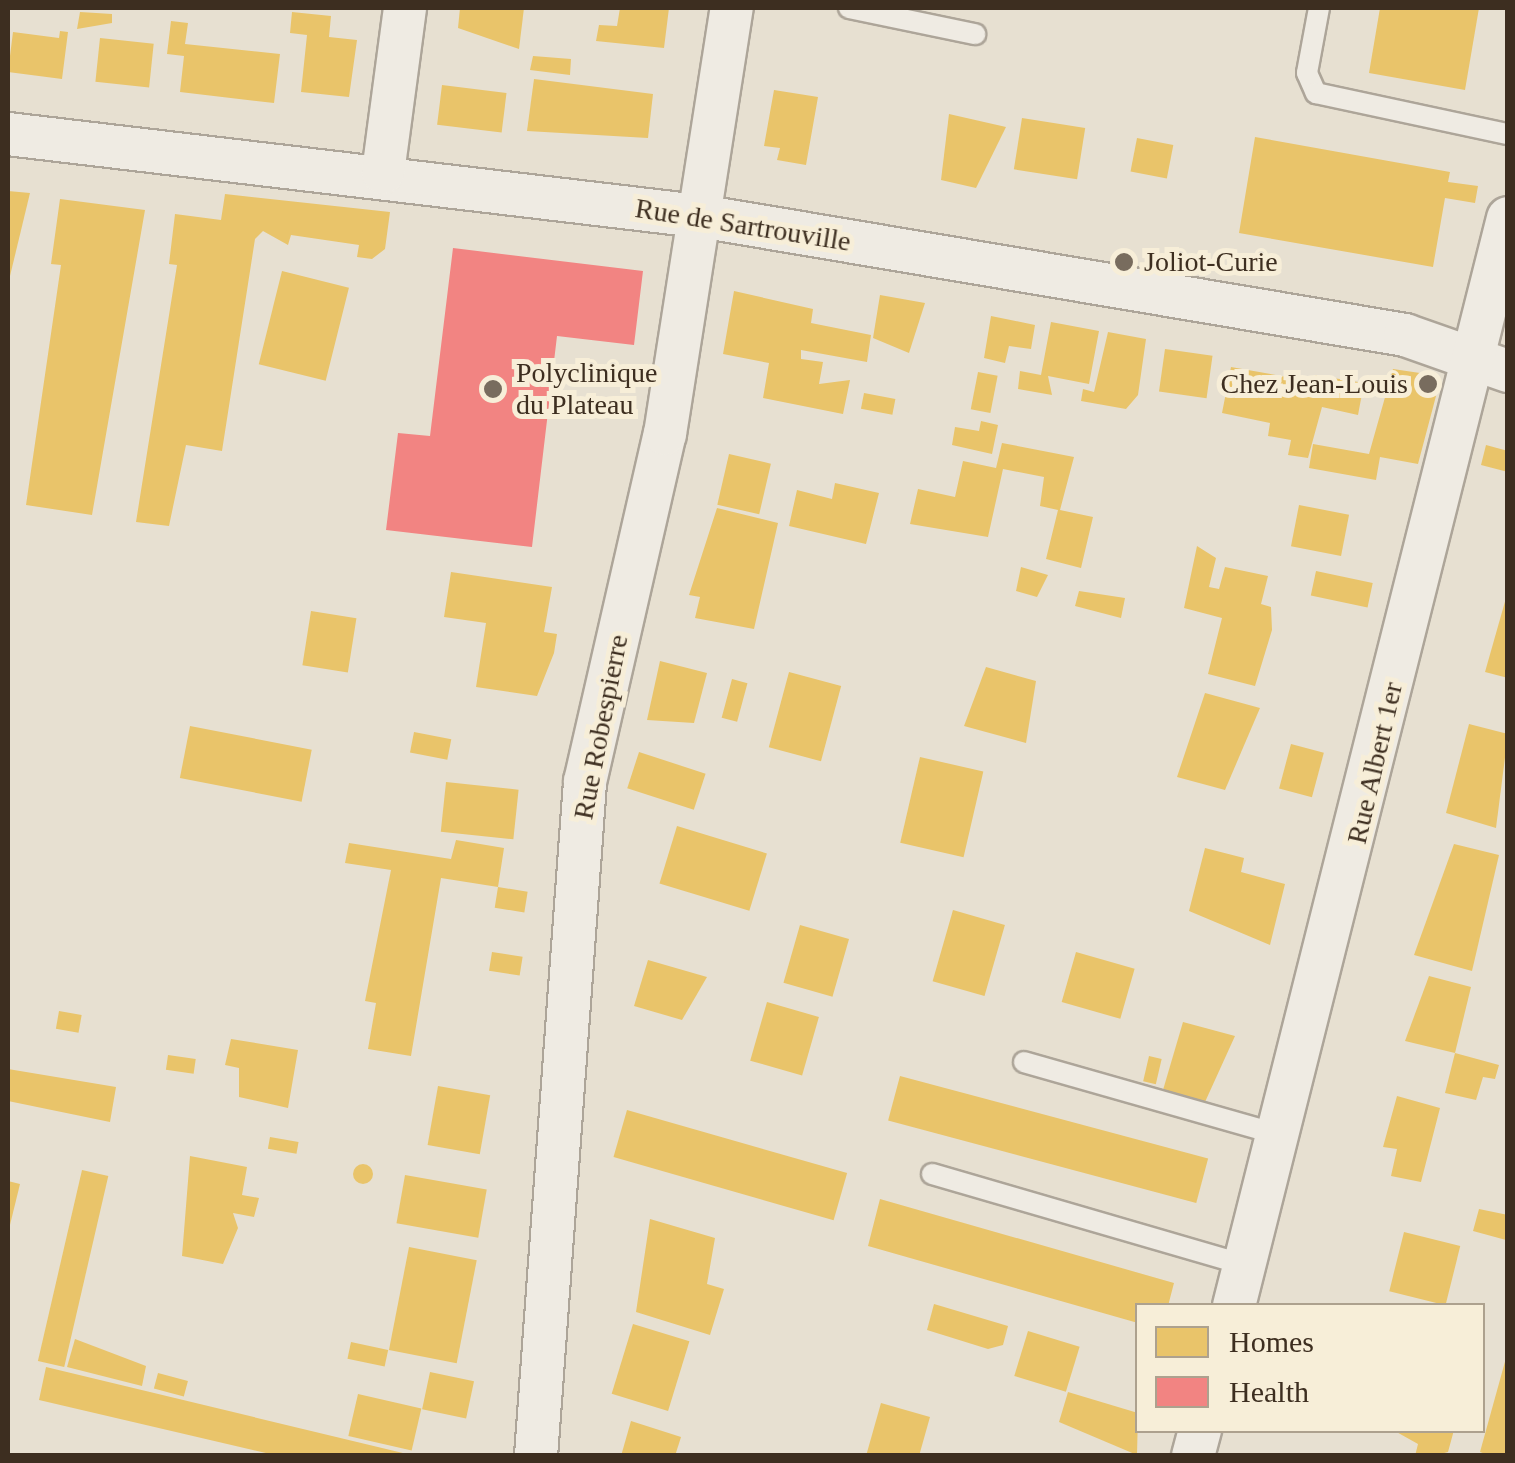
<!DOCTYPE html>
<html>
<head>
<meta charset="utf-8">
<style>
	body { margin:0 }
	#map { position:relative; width:1515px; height:1463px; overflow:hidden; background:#e7e0d1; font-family:"Times New Roman",serif }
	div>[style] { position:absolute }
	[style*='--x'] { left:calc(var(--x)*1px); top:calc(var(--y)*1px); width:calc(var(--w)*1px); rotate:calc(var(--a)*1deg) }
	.homes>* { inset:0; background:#e9c46a; transform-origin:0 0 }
	.round { border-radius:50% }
	.health>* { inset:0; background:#f28482 }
	.roads { filter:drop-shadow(2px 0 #ada599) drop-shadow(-2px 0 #ada599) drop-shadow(0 2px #ada599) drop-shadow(0 -2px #ada599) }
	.lane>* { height:20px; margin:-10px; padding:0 10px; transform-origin:10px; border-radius:10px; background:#efebe3 }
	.street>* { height:42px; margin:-21px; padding:0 21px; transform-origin:21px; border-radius:21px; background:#efebe3 }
	.dots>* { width:28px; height:28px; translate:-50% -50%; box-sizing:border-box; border:5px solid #f7eed8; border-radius:50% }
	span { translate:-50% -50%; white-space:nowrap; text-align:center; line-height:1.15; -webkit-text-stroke:10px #f7eed8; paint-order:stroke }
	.street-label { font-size:28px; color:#3d2e20 }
	.poi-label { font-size:28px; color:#3d2e20 }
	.left { translate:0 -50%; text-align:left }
	.right { translate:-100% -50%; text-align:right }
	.frame { position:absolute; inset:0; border:10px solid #3d2e20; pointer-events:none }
	.legend { position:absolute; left:1135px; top:1303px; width:350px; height:130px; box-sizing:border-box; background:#f7eed8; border:2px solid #ada18e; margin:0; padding:12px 18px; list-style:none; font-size:30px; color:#3d2e20 }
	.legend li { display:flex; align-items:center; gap:20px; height:50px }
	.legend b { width:50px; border:2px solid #ada18e }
</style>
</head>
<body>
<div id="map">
	<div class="homes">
		<div style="clip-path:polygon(460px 8px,524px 8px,519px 49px,458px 28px)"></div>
		<div style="clip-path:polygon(620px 8px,669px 8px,664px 48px,596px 41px,599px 25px,617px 26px)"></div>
		<div style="clip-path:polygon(1380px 8px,1479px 8px,1465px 90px,1369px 73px)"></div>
		<div style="clip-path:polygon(80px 12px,112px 14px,112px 23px,77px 29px)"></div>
		<div style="clip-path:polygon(292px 12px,331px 16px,329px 37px,357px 40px,349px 97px,301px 92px,307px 35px,290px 33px)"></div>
		<div style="clip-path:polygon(171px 21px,188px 23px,185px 44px,280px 54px,274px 103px,180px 92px,184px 56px,167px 54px)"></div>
		<div style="clip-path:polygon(60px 31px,68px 32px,62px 79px,8px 72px,13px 32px,59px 38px)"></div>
		<div style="left:100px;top:38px;width:54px;height:44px;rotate:6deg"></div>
		<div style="clip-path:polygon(533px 56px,571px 59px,570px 75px,530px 70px)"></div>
		<div style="clip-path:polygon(534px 79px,653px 94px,648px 138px,527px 131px)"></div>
		<div style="left:442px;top:85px;width:65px;height:40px;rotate:7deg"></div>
		<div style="clip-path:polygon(774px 90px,818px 97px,806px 165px,777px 160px,780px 148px,764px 146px)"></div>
		<div style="clip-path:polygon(949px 114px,1006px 127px,976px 188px,941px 180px)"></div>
		<div style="left:1022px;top:118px;width:64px;height:52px;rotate:9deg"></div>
		<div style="clip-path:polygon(1255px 137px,1450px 172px,1448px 182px,1478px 186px,1475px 203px,1445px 198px,1433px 267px,1239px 233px)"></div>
		<div style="left:1137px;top:138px;width:37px;height:34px;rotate:11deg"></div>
		<div style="clip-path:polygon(8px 191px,30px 193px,10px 276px,8px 276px)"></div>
		<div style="clip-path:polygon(225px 194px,390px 212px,385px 249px,372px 259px,357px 257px,359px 245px,291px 235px,288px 245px,263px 231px,255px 239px,222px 451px,186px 445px,169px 526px,136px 522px,177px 265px,169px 264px,175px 214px,221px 220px)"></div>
		<div style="clip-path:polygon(60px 199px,145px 210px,92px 515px,26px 505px,61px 265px,51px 264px)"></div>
		<div style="left:282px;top:271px;width:69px;height:96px;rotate:14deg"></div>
		<div style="clip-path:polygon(734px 291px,813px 309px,811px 323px,871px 335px,867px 362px,801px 350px,801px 359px,823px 362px,819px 384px,850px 380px,843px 414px,763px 398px,769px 363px,723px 354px)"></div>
		<div style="clip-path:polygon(880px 295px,925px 303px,909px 353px,873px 338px)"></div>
		<div style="clip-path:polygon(991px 316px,1035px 325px,1031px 349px,1009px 346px,1005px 363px,984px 358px)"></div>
		<div style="clip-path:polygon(1051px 322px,1099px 331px,1089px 384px,1048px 376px,1052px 395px,1018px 389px,1020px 371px,1041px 375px)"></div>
		<div style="clip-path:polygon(1108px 332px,1146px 339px,1138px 395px,1126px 409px,1081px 401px,1083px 389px,1094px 392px)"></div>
		<div style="left:1165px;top:349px;width:48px;height:43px;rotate:8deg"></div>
		<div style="clip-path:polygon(1231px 367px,1310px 381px,1308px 398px,1315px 375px,1364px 383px,1358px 415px,1322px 407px,1308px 458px,1288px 455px,1291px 440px,1268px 436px,1270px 423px,1222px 413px)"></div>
		<div style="clip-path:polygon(1393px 369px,1420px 373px,1436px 396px,1418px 464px,1380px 457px,1376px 480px,1309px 468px,1313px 444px,1369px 454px)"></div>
		<div style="left:978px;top:372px;width:20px;height:38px;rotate:11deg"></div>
		<div style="left:864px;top:393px;width:32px;height:16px;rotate:11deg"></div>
		<div style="clip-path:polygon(981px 421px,998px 425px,992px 454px,952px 445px,955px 427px,979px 431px)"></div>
		<div style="clip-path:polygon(1002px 443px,1074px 457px,1060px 510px,1093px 517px,1081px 568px,1046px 559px,1058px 510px,1040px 506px,1044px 477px,1003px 469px,988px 537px,910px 524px,918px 489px,955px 497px,963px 461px,996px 468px)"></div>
		<div style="clip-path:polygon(1486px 445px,1508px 451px,1508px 472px,1481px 465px)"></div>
		<div style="left:729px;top:454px;width:43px;height:52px;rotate:13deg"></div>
		<div style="clip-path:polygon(835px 483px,879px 493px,866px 544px,789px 526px,797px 490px,832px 499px)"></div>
		<div style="left:1299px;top:505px;width:51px;height:42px;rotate:11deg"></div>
		<div style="clip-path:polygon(717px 508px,778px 523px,754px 629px,695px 618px,700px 597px,689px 595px)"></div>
		<div style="clip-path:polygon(1197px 546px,1216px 558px,1209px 587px,1219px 589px,1225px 567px,1268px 576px,1261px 604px,1271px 607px,1272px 630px,1255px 686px,1208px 674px,1222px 618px,1184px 608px)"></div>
		<div style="clip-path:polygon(1021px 567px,1048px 575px,1037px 597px,1016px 591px)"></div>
		<div style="left:1316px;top:571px;width:58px;height:25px;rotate:12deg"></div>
		<div style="clip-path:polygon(451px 572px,552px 587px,544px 632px,557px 634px,554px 653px,537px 696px,476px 687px,486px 623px,444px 617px)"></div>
		<div style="clip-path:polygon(1079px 591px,1125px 598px,1121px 618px,1075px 606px)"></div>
		<div style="clip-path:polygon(1506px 598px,1508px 598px,1508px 678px,1485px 672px)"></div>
		<div style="left:311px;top:611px;width:46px;height:55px;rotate:9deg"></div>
		<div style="clip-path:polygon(660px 661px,707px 673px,694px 723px,647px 720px)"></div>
		<div style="clip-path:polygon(986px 667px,1036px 681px,1026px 743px,964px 726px)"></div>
		<div style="left:789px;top:672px;width:54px;height:78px;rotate:15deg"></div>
		<div style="left:732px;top:679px;width:16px;height:40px;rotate:15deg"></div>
		<div style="clip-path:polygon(1205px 693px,1260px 708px,1225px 790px,1177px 777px)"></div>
		<div style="clip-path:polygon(1469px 724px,1508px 734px,1496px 828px,1446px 813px)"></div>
		<div style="left:190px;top:726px;width:124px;height:53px;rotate:11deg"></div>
		<div style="left:414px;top:732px;width:38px;height:21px;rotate:11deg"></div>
		<div style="left:1291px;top:744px;width:34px;height:46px;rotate:15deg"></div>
		<div style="left:639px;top:752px;width:70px;height:38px;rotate:18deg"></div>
		<div style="left:920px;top:757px;width:65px;height:88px;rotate:13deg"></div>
		<div style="left:446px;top:782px;width:73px;height:50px;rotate:6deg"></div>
		<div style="left:677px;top:826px;width:94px;height:60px;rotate:17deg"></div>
		<div style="clip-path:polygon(456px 840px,504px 848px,498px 887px,441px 878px,411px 1056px,368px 1049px,376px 1003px,365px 1001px,391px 870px,345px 863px,349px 843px,451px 859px)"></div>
		<div style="clip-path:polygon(1454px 844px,1499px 855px,1472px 971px,1414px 955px)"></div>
		<div style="clip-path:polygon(1205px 848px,1244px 858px,1241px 872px,1285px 884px,1270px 945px,1189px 911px)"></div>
		<div style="left:498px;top:887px;width:30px;height:21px;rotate:9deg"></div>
		<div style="left:953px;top:910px;width:54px;height:74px;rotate:16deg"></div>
		<div style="left:800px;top:925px;width:51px;height:60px;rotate:16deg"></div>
		<div style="left:492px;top:952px;width:31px;height:19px;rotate:9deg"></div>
		<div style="left:1076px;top:952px;width:61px;height:52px;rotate:16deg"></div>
		<div style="clip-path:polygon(648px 960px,707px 977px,682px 1020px,634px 1006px)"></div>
		<div style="clip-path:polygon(1429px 976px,1471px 987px,1455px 1053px,1405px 1041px)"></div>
		<div style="left:767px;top:1002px;width:54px;height:61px;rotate:16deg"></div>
		<div style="left:59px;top:1011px;width:23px;height:18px;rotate:10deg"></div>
		<div style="clip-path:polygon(1183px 1022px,1235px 1036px,1205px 1102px,1163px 1090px)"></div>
		<div style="clip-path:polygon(231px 1039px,298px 1050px,288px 1108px,239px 1097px,239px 1068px,225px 1065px)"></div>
		<div style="clip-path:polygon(1455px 1053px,1499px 1065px,1495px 1079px,1483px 1077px,1476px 1100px,1445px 1093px)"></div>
		<div style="left:168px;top:1055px;width:28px;height:15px;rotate:8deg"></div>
		<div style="left:1149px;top:1056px;width:13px;height:26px;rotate:13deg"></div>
		<div style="clip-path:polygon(8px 1069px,116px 1087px,110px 1122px,8px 1101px)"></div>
		<div style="left:900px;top:1076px;width:319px;height:46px;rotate:15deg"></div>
		<div style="left:438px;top:1086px;width:53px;height:60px;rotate:10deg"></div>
		<div style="clip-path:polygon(1397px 1096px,1440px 1108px,1421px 1182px,1391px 1176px,1397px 1149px,1383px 1147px)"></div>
		<div style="left:627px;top:1110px;width:229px;height:49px;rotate:16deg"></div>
		<div style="left:270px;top:1137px;width:29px;height:12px;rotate:10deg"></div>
		<div style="clip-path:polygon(190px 1156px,247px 1167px,242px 1195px,259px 1198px,254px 1217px,233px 1213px,238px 1228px,223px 1264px,182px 1256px)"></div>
		<div class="round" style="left:353px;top:1164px;width:20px;height:20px"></div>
		<div style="left:82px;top:1170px;width:27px;height:196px;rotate:13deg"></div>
		<div style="left:405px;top:1175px;width:83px;height:49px;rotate:10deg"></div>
		<div style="clip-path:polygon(8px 1181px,20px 1184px,9px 1229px,8px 1229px)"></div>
		<div style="clip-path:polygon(880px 1199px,1174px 1283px,1168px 1306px,1138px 1306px,1138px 1323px,868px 1246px)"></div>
		<div style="clip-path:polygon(1479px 1209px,1508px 1215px,1506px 1240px,1473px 1231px)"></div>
		<div style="clip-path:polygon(650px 1219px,715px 1238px,707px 1284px,724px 1289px,710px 1335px,636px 1312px)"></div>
		<div style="left:1404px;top:1232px;width:58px;height:61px;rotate:14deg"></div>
		<div style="left:409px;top:1247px;width:69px;height:105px;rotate:11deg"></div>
		<div style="clip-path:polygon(934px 1304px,1008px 1326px,1003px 1345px,988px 1349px,927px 1330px)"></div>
		<div style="left:633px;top:1324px;width:59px;height:73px;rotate:17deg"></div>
		<div style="left:1028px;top:1331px;width:54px;height:47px;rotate:17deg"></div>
		<div style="clip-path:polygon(75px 1339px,146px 1366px,142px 1386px,67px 1367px)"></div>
		<div style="left:351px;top:1342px;width:38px;height:17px;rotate:12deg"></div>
		<div style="clip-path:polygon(1506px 1358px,1508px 1456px,1491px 1456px,1480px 1452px)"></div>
		<div style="clip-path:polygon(46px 1367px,407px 1454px,406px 1456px,279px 1456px,39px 1400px)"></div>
		<div style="left:430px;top:1372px;width:45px;height:38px;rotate:12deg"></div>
		<div style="left:158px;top:1373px;width:31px;height:16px;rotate:15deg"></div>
		<div style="clip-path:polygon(1068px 1392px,1138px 1413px,1137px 1455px,1059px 1422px)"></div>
		<div style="left:358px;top:1394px;width:65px;height:43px;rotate:13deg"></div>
		<div style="clip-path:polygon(881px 1403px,930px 1417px,919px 1456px,866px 1456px)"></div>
		<div style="clip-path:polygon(631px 1421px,681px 1437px,675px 1456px,621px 1456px)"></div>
		<div style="clip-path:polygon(1393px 1430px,1454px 1430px,1448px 1452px,1433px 1456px,1415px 1456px,1418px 1444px)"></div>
	</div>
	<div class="health">
		<div style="clip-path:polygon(453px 248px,643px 271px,634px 345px,557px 336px,532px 547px,386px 530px,398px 433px,430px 436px)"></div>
	</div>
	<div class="roads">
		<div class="lane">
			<div style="--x:849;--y:8;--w:129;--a:11.7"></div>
			<div style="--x:1319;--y:8;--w:66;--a:100.5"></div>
			<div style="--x:1307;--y:73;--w:22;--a:66"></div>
			<div style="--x:1316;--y:93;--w:196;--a:12.1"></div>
			<div style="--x:1024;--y:1062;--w:266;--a:15.9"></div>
			<div style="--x:932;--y:1174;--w:326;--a:16.2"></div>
		</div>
		<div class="street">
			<div style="--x:8;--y:134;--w:703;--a:6.78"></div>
			<div style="--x:706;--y:217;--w:709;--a:9.58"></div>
			<div style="--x:1405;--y:335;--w:109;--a:19.3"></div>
			<div style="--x:383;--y:173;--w:166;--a:-82.4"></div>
			<div style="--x:1234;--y:1306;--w:1122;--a:-75.86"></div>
			<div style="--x:536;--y:1456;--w:676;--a:-85.84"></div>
			<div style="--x:585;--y:782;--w:357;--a:-77.1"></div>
			<div style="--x:665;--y:434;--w:431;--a:-81.1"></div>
			<div style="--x:1193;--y:1456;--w:27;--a:-75"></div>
		</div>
	</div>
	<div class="dots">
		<div style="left:1124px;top:262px;background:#786c5e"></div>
		<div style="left:1428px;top:384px;background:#786c5e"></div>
		<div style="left:493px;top:389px;background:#786c5e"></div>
	</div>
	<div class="street-label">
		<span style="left:743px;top:225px;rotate:9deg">Rue de Sartrouville</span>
		<span style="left:601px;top:727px;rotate:-79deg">Rue Robespierre</span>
		<span style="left:1375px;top:763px;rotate:-77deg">Rue Albert 1er</span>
	</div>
	<div class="poi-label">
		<span class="left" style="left:1144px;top:262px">Joliot-Curie</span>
		<span class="left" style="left:516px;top:389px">Polyclinique<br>du Plateau</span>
		<span class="right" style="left:1408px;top:384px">Chez Jean-Louis</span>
	</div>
	<div class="frame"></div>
	<ul class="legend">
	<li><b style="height:28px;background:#e9c46a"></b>Homes</li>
	<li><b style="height:28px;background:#f28482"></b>Health</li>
	</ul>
</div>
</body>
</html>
